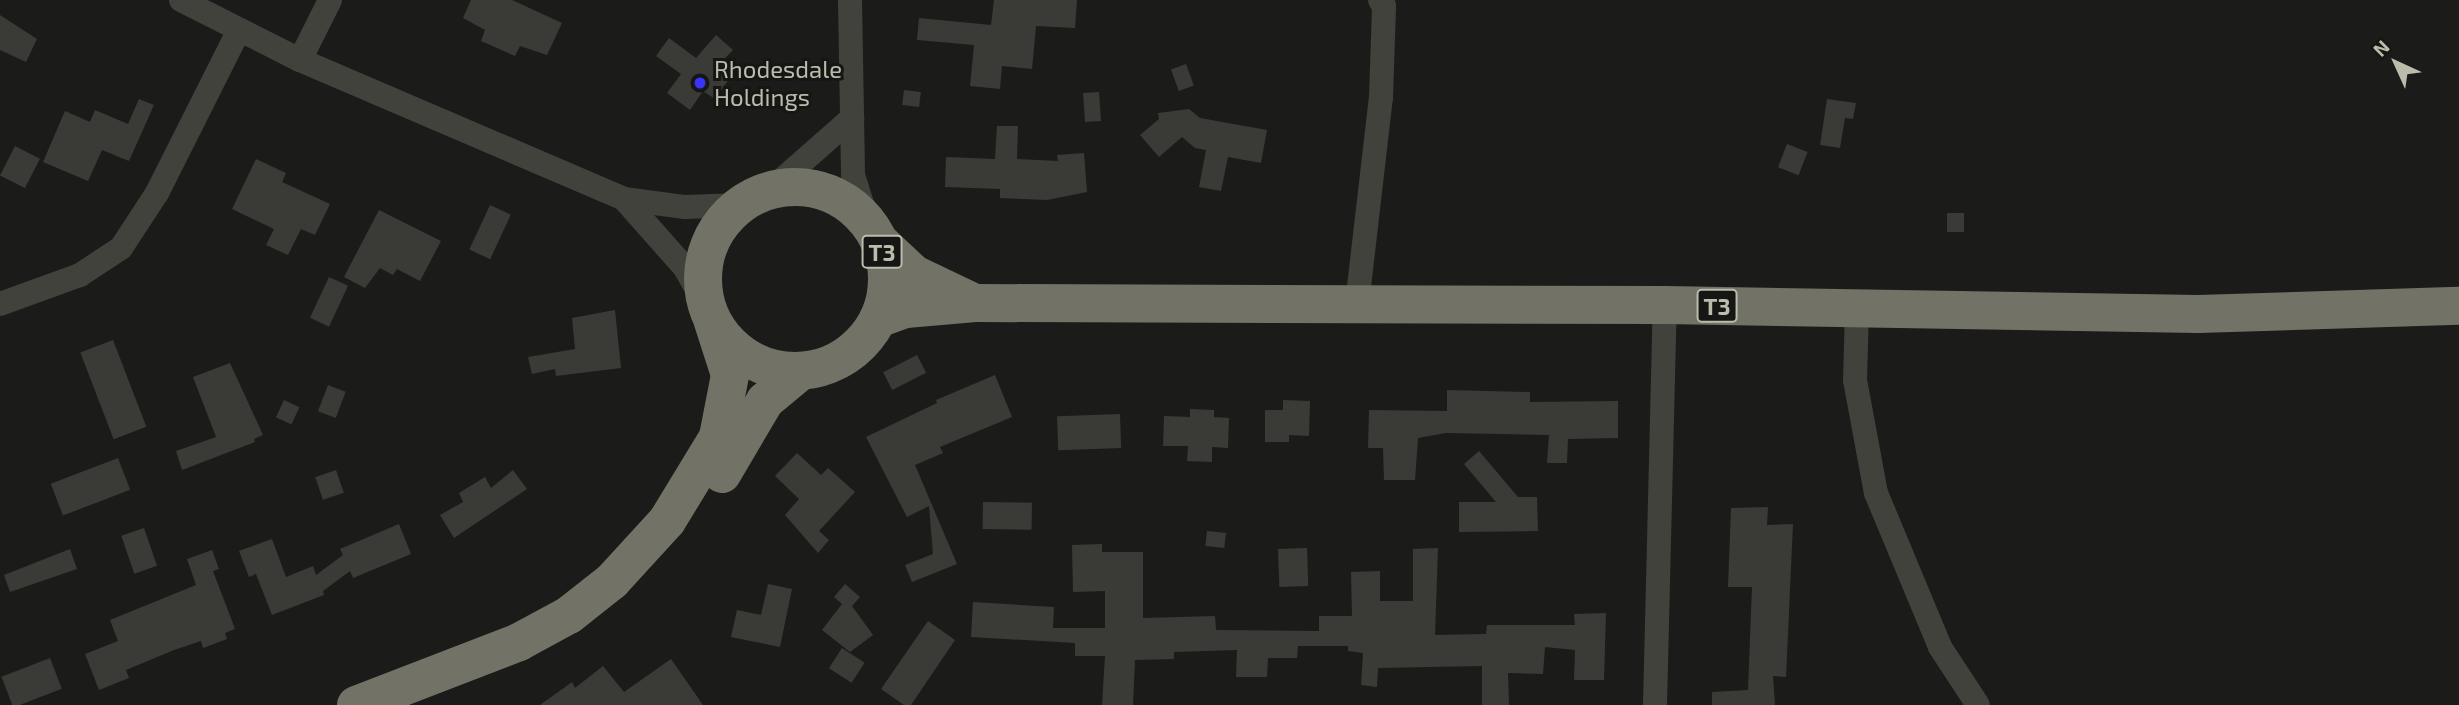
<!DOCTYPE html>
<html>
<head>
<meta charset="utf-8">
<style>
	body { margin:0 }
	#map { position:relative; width:2459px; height:705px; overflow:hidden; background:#1b1c1a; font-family:"Exo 2",sans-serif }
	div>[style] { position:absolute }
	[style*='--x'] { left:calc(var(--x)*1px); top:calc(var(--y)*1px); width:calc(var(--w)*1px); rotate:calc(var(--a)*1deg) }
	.building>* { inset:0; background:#3a3b37; transform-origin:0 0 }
	.street>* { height:24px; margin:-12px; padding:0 12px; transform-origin:12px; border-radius:12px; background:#40423b }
	.highway>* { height:38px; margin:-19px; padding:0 19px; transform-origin:19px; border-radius:19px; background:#727366 }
	.highway>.ring { margin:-19px; padding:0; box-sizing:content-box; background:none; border:38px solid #727366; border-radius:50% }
	.dots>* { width:19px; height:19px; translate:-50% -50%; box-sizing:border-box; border:4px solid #161715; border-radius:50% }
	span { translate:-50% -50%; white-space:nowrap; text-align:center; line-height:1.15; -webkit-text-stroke:6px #161715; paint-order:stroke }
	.shield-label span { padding:2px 5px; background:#161715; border:2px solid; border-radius:5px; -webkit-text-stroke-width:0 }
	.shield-label { font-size:23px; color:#bbbcac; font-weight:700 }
	.poi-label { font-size:24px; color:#bbbcac }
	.left { translate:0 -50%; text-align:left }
	.north { position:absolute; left:2361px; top:28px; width:70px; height:70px; -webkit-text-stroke:5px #161715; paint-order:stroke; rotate:315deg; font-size:19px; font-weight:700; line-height:28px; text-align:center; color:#bbbcac }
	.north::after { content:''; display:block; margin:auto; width:24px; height:32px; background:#bbbcac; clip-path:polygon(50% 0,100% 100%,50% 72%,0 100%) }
</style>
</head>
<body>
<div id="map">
	<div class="building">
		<div style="clip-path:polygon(471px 0,512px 0,562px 23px,547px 55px,520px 46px,515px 56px,481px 41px,485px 30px,463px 18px)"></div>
		<div style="clip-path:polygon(994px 0,1077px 0,1075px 28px,1036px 26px,1032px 69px,1002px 66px,1000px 89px,970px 86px,974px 45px,917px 40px,919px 18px,991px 25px)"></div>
		<div style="clip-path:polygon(0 15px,37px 39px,26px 62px,0 50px)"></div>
		<div style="clip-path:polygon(716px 35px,733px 50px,721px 62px,734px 72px,715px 99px,703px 91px,690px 110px,667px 93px,681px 74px,656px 56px,669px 38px,696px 58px)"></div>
		<div style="left:1186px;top:64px;width:23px;height:16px;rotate:70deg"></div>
		<div style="left:904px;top:90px;width:17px;height:15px;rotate:7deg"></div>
		<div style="left:1099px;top:92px;width:29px;height:16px;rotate:86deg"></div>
		<div style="clip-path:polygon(139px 99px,154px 105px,129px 161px,102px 150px,88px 181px,43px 162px,65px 111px,90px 122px,95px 110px,128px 124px)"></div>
		<div style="clip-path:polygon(1827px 99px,1856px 103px,1853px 119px,1845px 118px,1840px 148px,1820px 145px)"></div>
		<div style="clip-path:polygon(1189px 109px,1200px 118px,1267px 130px,1261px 163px,1228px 157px,1221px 191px,1199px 187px,1206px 150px,1195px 148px,1182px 137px,1159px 157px,1140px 135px,1159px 119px,1158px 113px)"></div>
		<div style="clip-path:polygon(997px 126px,1018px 126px,1017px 159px,1058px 161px,1057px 155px,1084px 153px,1087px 192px,1047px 200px,1000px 198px,1000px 189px,945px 187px,946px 157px,995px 159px)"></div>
		<div style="left:1787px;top:144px;width:22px;height:25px;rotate:21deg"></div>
		<div style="left:15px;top:146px;width:28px;height:33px;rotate:27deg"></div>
		<div style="clip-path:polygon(256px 159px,286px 173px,282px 182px,330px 204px,315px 235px,301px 229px,288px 255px,266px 245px,274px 229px,232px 209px)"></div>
		<div style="left:490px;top:205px;width:23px;height:49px;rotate:25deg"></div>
		<div style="clip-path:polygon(379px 210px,441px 241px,420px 281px,397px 269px,393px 275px,380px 268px,365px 288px,344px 277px)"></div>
		<div style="left:1947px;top:213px;width:17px;height:19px"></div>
		<div style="left:329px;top:277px;width:21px;height:45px;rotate:25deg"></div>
		<div style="clip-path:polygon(615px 310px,621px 368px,556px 376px,555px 369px,532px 374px,528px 357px,575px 349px,572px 318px)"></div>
		<div style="left:113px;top:340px;width:93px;height:35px;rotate:69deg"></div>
		<div style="left:917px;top:355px;width:20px;height:38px;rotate:63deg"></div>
		<div style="clip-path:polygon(230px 363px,263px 435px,254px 439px,255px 442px,182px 470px,176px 451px,216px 437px,193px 377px)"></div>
		<div style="clip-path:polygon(995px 375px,1012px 417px,940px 447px,943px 453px,915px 465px,957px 564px,912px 582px,905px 565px,933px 554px,929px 506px,907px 517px,866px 437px,937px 403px,936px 400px)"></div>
		<div style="left:328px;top:385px;width:19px;height:28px;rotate:21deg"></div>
		<div style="clip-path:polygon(1447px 390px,1530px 392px,1530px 402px,1618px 401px,1618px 438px,1568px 439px,1567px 463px,1547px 463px,1549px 435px,1446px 433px,1418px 438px,1415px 480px,1384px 480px,1383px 448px,1368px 448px,1369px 410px,1447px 411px)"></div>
		<div style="left:284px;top:400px;width:17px;height:19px;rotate:25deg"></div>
		<div style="clip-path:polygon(1283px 400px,1310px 401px,1309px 436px,1289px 435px,1289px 442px,1265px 442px,1265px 410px,1283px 410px)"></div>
		<div style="clip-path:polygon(1190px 409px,1214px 410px,1214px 417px,1229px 418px,1228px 448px,1212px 447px,1212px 462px,1187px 461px,1188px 446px,1163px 446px,1164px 416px,1190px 417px)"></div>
		<div style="left:1120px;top:414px;width:34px;height:63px;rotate:88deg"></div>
		<div style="clip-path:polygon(1479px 451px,1518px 497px,1537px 497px,1538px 531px,1459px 532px,1459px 502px,1496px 502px,1464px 464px)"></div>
		<div style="clip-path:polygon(797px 453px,821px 475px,828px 468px,855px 492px,819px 531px,829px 540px,818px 553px,785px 515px,799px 499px,775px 476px)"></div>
		<div style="left:118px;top:458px;width:34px;height:72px;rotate:69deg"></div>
		<div style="left:336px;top:470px;width:24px;height:22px;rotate:71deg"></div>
		<div style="clip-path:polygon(513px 470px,527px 489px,454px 538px,440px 515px,463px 502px,459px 493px,485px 477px,491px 488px)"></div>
		<div style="left:983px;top:502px;width:49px;height:27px;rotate:1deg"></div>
		<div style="clip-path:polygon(1768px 507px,1767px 525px,1793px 524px,1786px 677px,1773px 676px,1775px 705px,1712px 705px,1712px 692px,1748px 690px,1752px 587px,1728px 587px,1731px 508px)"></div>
		<div style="clip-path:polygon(399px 524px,411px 554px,353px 578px,350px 571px,323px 591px,324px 595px,272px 615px,256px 574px,249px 577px,239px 551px,272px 539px,286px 577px,313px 566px,316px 575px,343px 555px,340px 549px)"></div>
		<div style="left:144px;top:528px;width:40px;height:24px;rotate:71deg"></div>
		<div style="left:1207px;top:531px;width:19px;height:15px;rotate:6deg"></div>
		<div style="clip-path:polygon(1102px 544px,1102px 552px,1143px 552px,1143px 618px,1215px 616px,1216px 630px,1319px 631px,1319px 616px,1352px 616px,1351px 572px,1380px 571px,1380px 601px,1413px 601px,1413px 549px,1438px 548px,1435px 635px,1486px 634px,1487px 625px,1575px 625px,1574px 614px,1606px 613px,1604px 680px,1574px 680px,1575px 650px,1545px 647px,1543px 674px,1508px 673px,1509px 705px,1482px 705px,1482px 666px,1378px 668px,1377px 687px,1361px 685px,1363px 653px,1348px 651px,1348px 646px,1298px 646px,1297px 658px,1268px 658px,1267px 677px,1236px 677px,1237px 650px,1174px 652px,1174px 659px,1135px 660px,1133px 705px,1102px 705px,1105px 656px,1075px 656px,1075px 643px,971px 637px,973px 602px,1054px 607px,1053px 628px,1105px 628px,1105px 591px,1073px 592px,1072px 545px)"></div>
		<div style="left:1307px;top:548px;width:38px;height:29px;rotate:88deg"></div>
		<div style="clip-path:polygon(70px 549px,77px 569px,10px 592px,4px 575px)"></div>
		<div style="clip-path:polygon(212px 550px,219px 569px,213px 571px,235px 629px,225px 633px,227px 639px,203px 648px,201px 641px,174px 650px,126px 670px,129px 678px,99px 690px,85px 654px,118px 641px,110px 620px,196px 585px,187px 559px)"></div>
		<div style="clip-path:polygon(768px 584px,792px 589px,780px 647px,731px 637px,737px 610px,761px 615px)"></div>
		<div style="clip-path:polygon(845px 584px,860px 597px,852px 606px,873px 635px,850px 652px,822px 630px,842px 604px,834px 597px)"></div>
		<div style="clip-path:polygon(928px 621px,955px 640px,911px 705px,904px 705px,881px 689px)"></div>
		<div style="left:842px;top:648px;width:27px;height:24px;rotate:33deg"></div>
		<div style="left:50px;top:658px;width:33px;height:52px;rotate:69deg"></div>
		<div style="clip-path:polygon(671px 659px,703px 705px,540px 705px,572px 682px,575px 688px,603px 666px,624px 692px)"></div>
	</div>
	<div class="street">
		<div style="--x:181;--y:0;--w:133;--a:26.8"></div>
		<div style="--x:300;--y:60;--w:353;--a:23.2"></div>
		<div style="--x:624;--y:199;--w:62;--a:7.5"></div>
		<div style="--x:685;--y:207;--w:55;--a:-2.1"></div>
		<div style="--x:850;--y:0;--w:175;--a:89"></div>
		<div style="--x:853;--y:175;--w:50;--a:72.6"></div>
		<div style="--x:300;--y:60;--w:67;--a:-63.4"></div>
		<div style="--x:769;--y:191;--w:111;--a:-41.3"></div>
		<div style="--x:624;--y:199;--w:92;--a:48.5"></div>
		<div style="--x:685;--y:268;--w:45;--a:60.6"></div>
		<div style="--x:0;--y:304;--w:85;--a:-19.9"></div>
		<div style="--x:80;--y:275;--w:49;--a:-33.4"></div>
		<div style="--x:121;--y:248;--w:66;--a:-56.8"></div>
		<div style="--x:157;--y:193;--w:182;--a:-63.3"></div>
		<div style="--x:1357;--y:304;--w:207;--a:-83.4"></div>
		<div style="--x:1381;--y:98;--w:92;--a:-88.1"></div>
		<div style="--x:1384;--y:6;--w:7;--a:-124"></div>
		<div style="--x:1857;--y:309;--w:71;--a:91.6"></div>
		<div style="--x:1855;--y:380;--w:115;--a:79.5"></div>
		<div style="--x:1876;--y:493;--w:167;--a:67.4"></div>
		<div style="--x:1940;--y:647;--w:69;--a:56.8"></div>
		<div style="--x:1655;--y:705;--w:400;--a:-88.6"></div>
	</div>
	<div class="highway">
		<div class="ring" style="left:703px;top:187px;width:146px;height:146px"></div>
		<div style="--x:879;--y:241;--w:48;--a:43.3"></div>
		<div style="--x:914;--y:274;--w:65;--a:25.4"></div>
		<div style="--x:878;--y:319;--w:30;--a:-20"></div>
		<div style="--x:906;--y:309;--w:69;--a:-5"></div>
		<div style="--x:975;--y:303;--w:690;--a:0.17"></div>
		<div style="--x:1665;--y:305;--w:533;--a:0.97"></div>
		<div style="--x:2198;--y:314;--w:261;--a:-1.8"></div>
		<div style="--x:722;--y:474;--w:85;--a:-59.5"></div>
		<div style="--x:765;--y:401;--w:47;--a:-39.8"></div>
		<div style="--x:356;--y:705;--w:175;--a:-21.1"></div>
		<div style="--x:519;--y:642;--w:57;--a:-28.4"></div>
		<div style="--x:569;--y:615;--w:55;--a:-38.3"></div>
		<div style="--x:612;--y:581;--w:81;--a:-47.5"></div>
		<div style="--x:667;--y:521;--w:98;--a:-58.7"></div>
		<div style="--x:718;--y:437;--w:63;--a:-79"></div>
		<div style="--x:730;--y:375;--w:56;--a:-107.8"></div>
	</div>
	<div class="dots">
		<div style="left:700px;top:83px;background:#3934fa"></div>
	</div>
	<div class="shield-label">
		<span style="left:882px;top:252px">T3</span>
		<span style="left:1717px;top:306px">T3</span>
	</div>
	<div class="poi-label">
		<span class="left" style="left:714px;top:83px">Rhodesdale<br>Holdings</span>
	</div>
	<div class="north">N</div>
</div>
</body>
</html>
